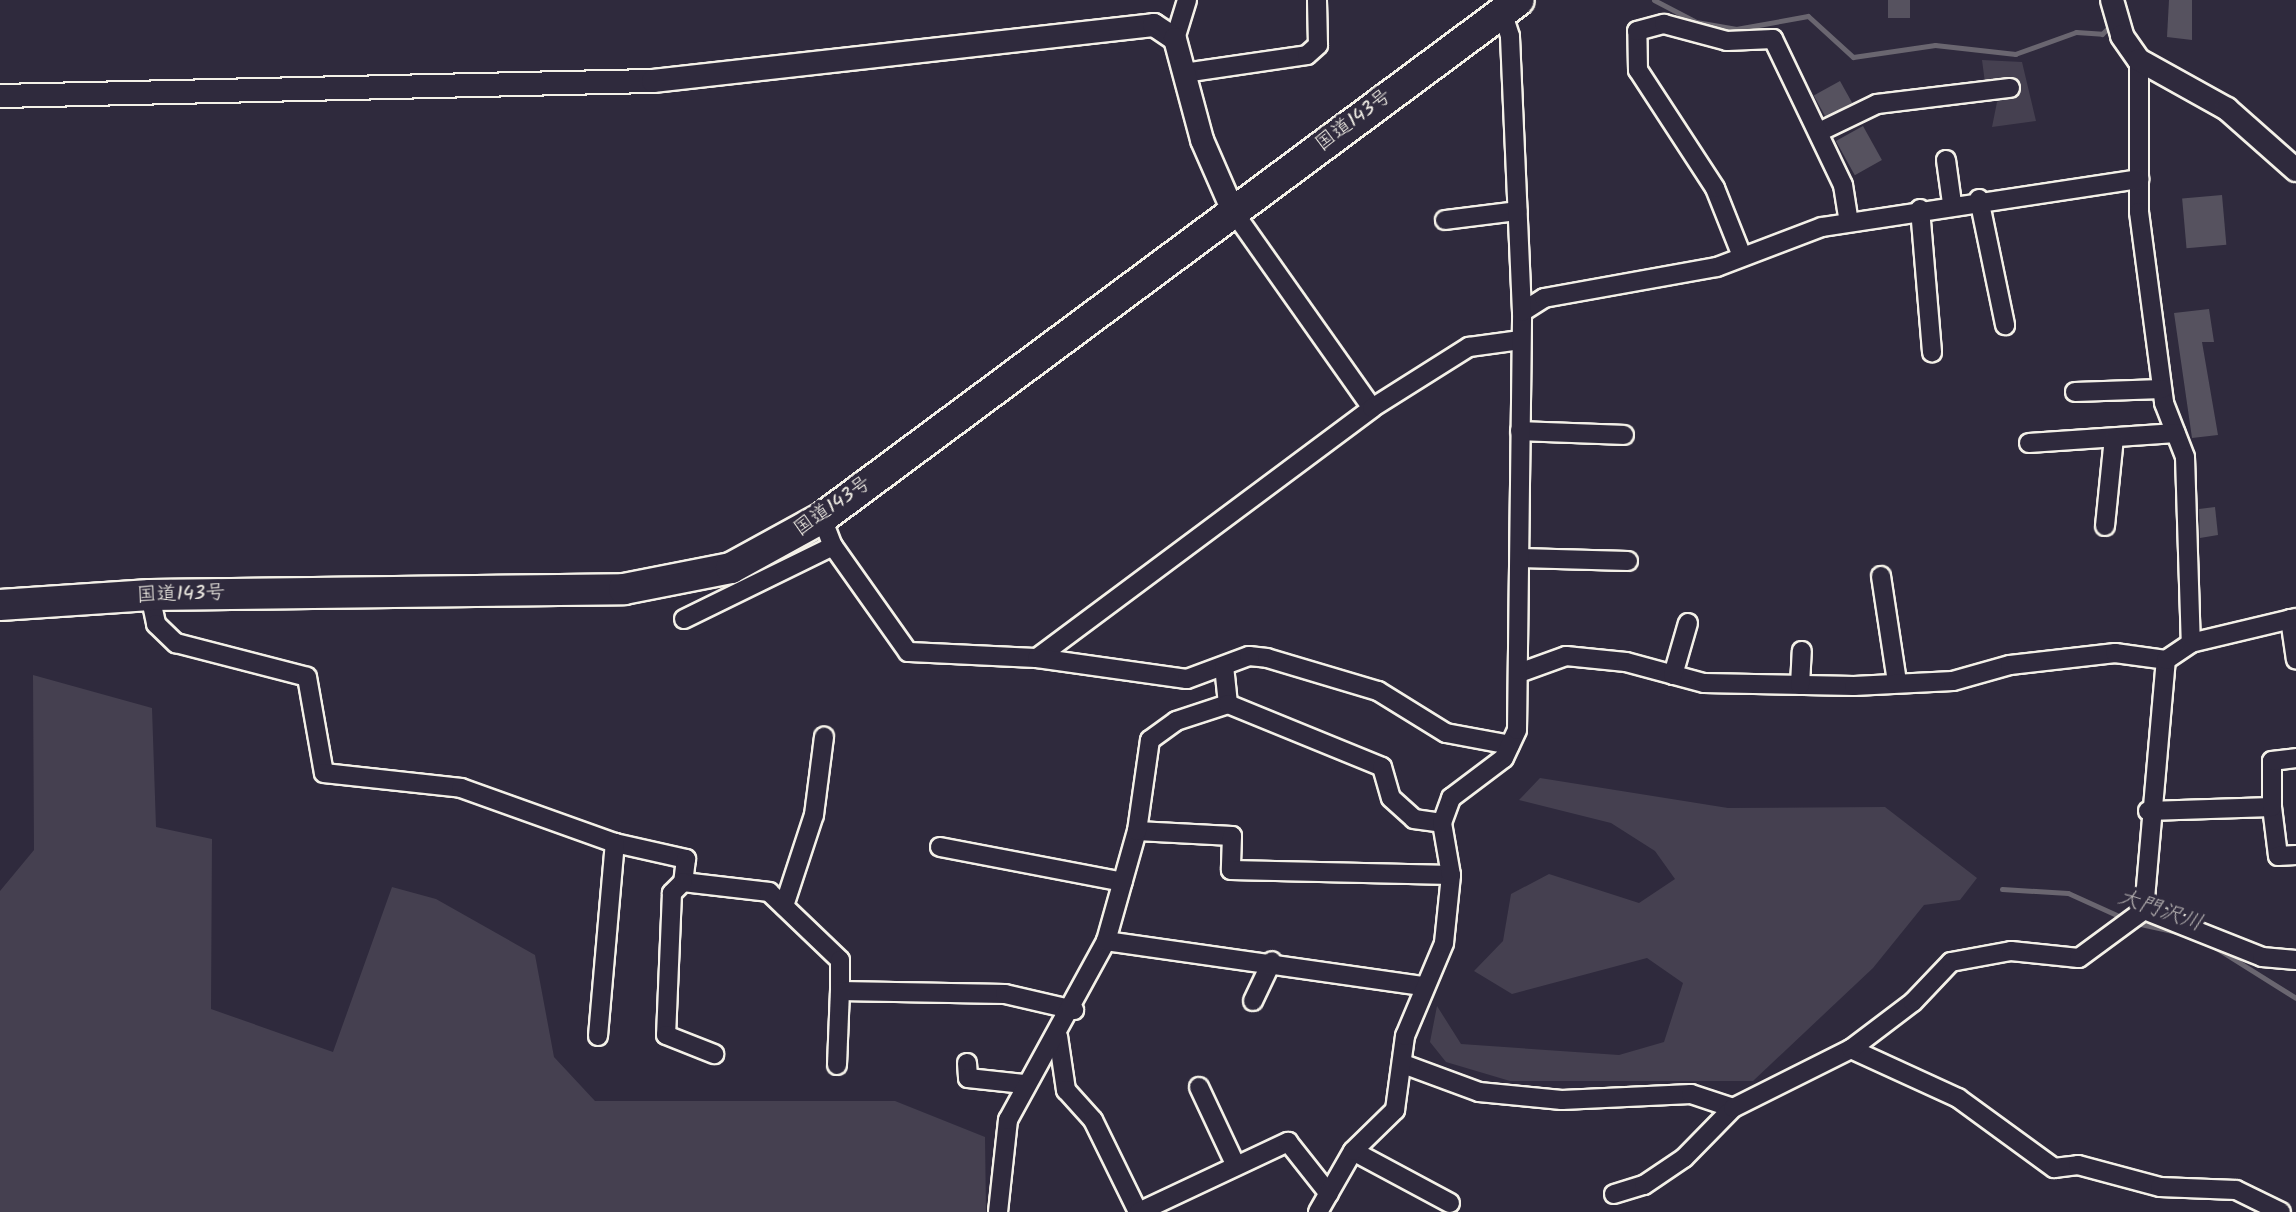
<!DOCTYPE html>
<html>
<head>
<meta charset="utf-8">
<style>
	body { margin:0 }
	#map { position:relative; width:2296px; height:1212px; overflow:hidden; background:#2f2a3d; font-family:Kalam,"Klee One",sans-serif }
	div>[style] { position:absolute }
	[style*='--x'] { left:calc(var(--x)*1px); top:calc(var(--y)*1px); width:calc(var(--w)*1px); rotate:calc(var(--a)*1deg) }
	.green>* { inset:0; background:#454050 }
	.stream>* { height:5px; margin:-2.5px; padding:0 2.5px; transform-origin:2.5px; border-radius:2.5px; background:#6a6670 }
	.building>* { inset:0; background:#56525f; transform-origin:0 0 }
	.roads { filter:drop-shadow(2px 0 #f4f1e8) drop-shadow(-2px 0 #f4f1e8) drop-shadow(0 2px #f4f1e8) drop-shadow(0 -2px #f4f1e8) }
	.minor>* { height:18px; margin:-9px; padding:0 9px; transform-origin:9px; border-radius:9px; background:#2f2a3d }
	.tertiary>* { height:22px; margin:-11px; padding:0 11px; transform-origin:11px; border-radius:11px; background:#2f2a3d }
	.trunk>* { height:30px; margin:-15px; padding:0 15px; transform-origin:15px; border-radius:15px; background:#2f2a3d }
	span { translate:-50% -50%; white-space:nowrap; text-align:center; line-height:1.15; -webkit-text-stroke:7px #2f2a3d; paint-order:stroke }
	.street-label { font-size:20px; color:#f4f1e8 }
	.water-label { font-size:22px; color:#b6b2b2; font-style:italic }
</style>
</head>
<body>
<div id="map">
	<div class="green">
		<div style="clip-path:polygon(1982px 60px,2022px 62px,2036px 121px,1992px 127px,1997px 102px,2011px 95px,1985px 83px)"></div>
		<div style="clip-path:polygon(33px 675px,152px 708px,156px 827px,212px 839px,211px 1009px,333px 1052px,392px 887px,436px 899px,535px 955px,554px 1057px,595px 1101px,895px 1101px,985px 1137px,986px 1212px,0 1212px,0 891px,34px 850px)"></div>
		<div style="clip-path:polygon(1540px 778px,1728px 808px,1885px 807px,1977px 878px,1960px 900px,1924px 905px,1873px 968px,1753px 1081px,1510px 1081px,1446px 1062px,1430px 1042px,1437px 1006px,1461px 1044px,1619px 1055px,1664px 1042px,1683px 983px,1647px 958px,1512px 994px,1474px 971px,1503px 941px,1511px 894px,1549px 874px,1639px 903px,1675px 879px,1655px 851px,1611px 823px,1519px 800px)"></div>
	</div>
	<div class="stream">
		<div style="--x:1654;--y:0;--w:47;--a:27.6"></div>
		<div style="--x:1696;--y:22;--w:41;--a:9.9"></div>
		<div style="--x:1736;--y:29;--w:73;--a:-10.2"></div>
		<div style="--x:1808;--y:16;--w:61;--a:42.3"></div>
		<div style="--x:1853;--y:57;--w:83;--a:-8.3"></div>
		<div style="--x:1935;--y:45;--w:81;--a:6.4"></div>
		<div style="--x:2015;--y:54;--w:65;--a:-19.8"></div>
		<div style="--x:2076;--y:32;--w:26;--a:4"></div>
		<div style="--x:2102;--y:34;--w:14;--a:-45"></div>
		<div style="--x:2002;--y:889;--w:66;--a:3.5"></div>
		<div style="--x:2068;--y:893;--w:60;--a:24.4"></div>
		<div style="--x:2136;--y:923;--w:42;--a:12.4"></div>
		<div style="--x:2216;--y:948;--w:94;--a:32"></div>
	</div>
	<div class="building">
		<div style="left:1888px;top:0;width:22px;height:18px"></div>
		<div style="clip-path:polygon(2169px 0,2192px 0,2192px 40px,2167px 37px)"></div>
		<div style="left:1840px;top:81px;width:25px;height:30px;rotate:61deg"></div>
		<div style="left:1863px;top:126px;width:39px;height:31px;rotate:61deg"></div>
		<div style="left:2222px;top:195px;width:50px;height:40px;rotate:85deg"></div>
		<div style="clip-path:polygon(2209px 309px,2214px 342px,2202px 342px,2218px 435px,2192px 438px,2174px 313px)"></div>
		<div style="clip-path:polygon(2215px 507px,2218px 535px,2200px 538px,2199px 509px)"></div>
	</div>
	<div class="roads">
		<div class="minor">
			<div style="--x:1175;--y:39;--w:41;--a:-72.9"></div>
			<div style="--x:2139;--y:60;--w:152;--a:90"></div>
			<div style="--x:2139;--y:212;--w:193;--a:82.5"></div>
			<div style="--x:2164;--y:403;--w:58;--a:68.7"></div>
			<div style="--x:2185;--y:457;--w:186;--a:88.2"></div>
			<div style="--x:1184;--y:73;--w:124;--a:-8.3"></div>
			<div style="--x:1307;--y:55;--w:15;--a:-42"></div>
			<div style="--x:1318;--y:45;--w:45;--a:-91.3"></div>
			<div style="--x:1819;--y:132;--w:64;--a:-25.8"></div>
			<div style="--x:1877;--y:104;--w:134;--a:-6.9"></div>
			<div style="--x:1946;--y:160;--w:43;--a:82.1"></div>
			<div style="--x:1979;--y:199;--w:129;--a:78.3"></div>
			<div style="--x:1920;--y:209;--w:144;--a:85.2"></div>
			<div style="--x:1233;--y:211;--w:241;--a:54.8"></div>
			<div style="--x:1445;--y:220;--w:73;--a:-7.1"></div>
			<div style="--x:1742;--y:256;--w:73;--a:-111.7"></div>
			<div style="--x:1715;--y:188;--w:141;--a:-123.1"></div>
			<div style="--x:1638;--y:70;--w:39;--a:-91"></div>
			<div style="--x:1637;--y:31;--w:28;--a:-15"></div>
			<div style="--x:1664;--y:24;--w:65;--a:15.1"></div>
			<div style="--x:1727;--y:41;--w:46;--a:-2.5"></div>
			<div style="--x:1773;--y:39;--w:162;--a:64.4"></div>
			<div style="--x:1843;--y:185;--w:37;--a:81"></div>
			<div style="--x:1522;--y:312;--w:26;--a:-32"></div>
			<div style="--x:1544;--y:298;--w:176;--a:-10.2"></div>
			<div style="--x:1717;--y:267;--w:112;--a:-20.9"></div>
			<div style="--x:1822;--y:227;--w:321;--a:-8.6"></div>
			<div style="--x:2075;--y:392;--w:87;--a:-2"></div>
			<div style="--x:1520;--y:431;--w:104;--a:2.2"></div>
			<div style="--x:2029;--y:443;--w:147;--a:-3.9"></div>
			<div style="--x:822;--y:518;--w:30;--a:69"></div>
			<div style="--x:833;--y:546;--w:130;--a:54.7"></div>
			<div style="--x:908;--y:652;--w:129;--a:2.7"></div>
			<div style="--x:1037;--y:658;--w:418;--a:-36.7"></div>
			<div style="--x:1372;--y:408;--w:115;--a:-32.2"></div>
			<div style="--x:1469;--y:347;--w:52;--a:-7.7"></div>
			<div style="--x:2105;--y:526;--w:88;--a:-84.2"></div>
			<div style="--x:1520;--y:558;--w:108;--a:1.6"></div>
			<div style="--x:1881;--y:576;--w:107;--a:81.4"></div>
			<div style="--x:150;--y:595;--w:30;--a:78"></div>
			<div style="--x:156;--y:624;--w:28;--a:44"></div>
			<div style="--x:176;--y:643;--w:135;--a:14.5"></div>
			<div style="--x:307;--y:677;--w:97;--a:80"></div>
			<div style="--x:324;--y:773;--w:138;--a:6.2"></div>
			<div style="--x:461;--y:788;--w:164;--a:19.7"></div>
			<div style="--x:615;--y:843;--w:73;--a:12.7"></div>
			<div style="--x:686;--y:859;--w:23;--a:97"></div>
			<div style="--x:683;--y:882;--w:87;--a:6.6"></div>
			<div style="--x:769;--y:892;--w:98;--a:43.8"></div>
			<div style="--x:840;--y:960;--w:31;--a:90"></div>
			<div style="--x:840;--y:991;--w:165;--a:1"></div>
			<div style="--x:1005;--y:994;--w:71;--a:13.1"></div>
			<div style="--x:684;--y:619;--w:166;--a:-26.1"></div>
			<div style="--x:2290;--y:619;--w:41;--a:81.7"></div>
			<div style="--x:1037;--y:658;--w:151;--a:8"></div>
			<div style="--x:1187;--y:679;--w:66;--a:-20.4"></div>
			<div style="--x:1249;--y:656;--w:18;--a:6"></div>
			<div style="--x:1267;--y:658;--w:116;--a:16.6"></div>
			<div style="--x:1378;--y:691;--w:80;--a:31.7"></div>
			<div style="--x:1446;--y:733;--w:65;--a:10.6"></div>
			<div style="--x:1224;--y:666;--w:38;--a:84"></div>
			<div style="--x:1519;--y:673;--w:50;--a:-19.9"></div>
			<div style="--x:1566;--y:656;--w:60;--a:5.7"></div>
			<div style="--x:1626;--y:662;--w:81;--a:15.1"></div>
			<div style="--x:1704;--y:683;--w:150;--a:1.1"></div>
			<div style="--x:1854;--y:686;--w:99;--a:-2.9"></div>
			<div style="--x:1953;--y:681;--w:59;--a:-15.7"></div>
			<div style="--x:2010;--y:665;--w:106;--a:-6.5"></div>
			<div style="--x:2115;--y:653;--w:51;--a:7.8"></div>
			<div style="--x:1673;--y:675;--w:54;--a:-73.9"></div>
			<div style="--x:1800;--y:685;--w:34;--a:-87"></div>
			<div style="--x:2272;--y:807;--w:49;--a:83"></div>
			<div style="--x:2278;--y:856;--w:18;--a:-3"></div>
			<div style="--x:2148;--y:811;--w:124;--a:-1.8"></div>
			<div style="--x:2272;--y:807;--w:46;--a:-90"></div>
			<div style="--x:2272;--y:761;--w:24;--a:-7"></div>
			<div style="--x:1137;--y:831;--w:95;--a:3"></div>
			<div style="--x:1232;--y:836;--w:34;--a:92"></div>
			<div style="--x:1231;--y:870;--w:220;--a:1.3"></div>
			<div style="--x:940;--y:847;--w:186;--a:10.8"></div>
			<div style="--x:683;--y:882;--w:16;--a:135"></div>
			<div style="--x:672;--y:893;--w:142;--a:92.4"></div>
			<div style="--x:666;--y:1035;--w:52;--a:21.6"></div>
			<div style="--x:784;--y:906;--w:96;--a:-71.8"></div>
			<div style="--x:814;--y:815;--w:79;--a:-82.7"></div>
			<div style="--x:2144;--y:910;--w:251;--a:-85"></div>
			<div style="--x:2166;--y:660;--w:30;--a:-34"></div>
			<div style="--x:2191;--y:643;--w:108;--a:-13.4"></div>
			<div style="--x:2144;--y:910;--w:127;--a:21.7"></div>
			<div style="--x:2262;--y:957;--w:34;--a:5"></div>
			<div style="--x:1106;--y:941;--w:114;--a:-74.3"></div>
			<div style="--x:1137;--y:831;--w:92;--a:-81.9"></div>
			<div style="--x:1150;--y:740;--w:32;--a:-36"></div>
			<div style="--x:1176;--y:721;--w:55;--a:-18.1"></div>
			<div style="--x:1228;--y:704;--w:166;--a:22.2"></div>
			<div style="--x:1382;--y:767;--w:32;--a:74"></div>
			<div style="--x:1391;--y:798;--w:31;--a:42"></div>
			<div style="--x:1414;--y:819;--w:28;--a:8"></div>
			<div style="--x:1253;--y:1001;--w:44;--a:-64.6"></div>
			<div style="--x:598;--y:1036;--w:194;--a:-85"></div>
			<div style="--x:1058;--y:1036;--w:55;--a:81.6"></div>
			<div style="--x:1066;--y:1090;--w:40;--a:48"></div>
			<div style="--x:1093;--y:1120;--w:102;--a:63.9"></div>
			<div style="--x:1851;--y:1049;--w:118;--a:24.6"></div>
			<div style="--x:1958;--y:1098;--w:119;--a:36.1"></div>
			<div style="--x:2054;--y:1168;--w:24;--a:-7"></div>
			<div style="--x:2078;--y:1165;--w:85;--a:15"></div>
			<div style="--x:2160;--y:1187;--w:76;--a:2.3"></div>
			<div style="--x:2236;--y:1190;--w:50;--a:26.1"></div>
			<div style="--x:967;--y:1063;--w:15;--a:86"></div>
			<div style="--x:968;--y:1078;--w:56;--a:6.1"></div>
			<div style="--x:837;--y:1065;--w:74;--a:-87.7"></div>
			<div style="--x:1406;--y:1065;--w:78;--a:20.3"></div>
			<div style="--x:1479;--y:1092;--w:83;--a:5.5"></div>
			<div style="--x:1562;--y:1100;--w:129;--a:-2.7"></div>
			<div style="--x:1691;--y:1094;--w:44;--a:18.4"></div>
			<div style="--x:1199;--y:1087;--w:87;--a:64.9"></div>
			<div style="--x:1353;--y:1151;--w:110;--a:28.2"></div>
			<div style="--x:1614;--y:1194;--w:31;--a:-17"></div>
			<div style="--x:1644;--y:1185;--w:48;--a:-34"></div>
			<div style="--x:1684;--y:1158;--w:70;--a:-45.6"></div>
			<div style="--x:1733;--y:1108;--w:132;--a:-26.6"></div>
			<div style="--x:1851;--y:1049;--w:78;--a:-37.2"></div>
			<div style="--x:1913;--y:1002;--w:55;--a:-46.5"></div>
			<div style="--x:1951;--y:962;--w:61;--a:-10.4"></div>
			<div style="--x:2011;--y:951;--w:68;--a:5.9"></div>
			<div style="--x:2079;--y:958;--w:81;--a:-36.4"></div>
			<div style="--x:998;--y:1212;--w:93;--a:-83.8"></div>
			<div style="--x:1008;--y:1120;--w:204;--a:-61.3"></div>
			<div style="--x:1106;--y:941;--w:321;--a:8.1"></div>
			<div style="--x:1139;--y:1212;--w:165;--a:-25.2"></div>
			<div style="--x:1288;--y:1142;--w:66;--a:51.7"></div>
			<div style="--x:1318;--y:1212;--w:70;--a:-60.2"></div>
			<div style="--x:1353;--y:1151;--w:59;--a:-44.3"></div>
			<div style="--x:1395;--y:1110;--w:75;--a:-82.3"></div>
			<div style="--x:1405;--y:1036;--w:101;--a:-67.2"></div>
			<div style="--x:1444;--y:943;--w:68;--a:-84.1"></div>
			<div style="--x:1451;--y:875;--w:53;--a:-99.8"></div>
			<div style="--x:1442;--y:823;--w:27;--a:-70"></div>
			<div style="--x:1451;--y:798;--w:66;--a:-37"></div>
			<div style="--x:1504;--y:758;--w:31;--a:-65"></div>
			<div style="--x:1517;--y:730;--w:418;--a:-89.3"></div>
			<div style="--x:1522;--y:312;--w:276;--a:-92.5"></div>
			<div style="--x:1510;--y:36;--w:26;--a:-108"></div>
		</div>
		<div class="tertiary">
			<div style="--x:2112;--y:0;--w:37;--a:74"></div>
			<div style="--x:2122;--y:36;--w:29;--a:55"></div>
			<div style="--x:2139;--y:60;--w:101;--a:29.1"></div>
			<div style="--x:2227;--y:109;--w:92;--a:41.5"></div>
			<div style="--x:0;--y:96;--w:653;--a:-1.32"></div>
			<div style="--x:653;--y:81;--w:504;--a:-6.38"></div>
			<div style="--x:1154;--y:25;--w:25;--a:34"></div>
			<div style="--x:1175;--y:39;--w:105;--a:75"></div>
			<div style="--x:1202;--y:140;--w:77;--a:66.4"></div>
		</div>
		<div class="trunk">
			<div style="--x:0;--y:605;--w:150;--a:-3.8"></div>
			<div style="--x:150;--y:595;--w:474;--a:-0.7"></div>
			<div style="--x:624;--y:589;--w:109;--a:-11.1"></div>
			<div style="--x:731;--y:568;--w:104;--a:-28.8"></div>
			<div style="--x:822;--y:518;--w:868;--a:-36.62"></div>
		</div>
	</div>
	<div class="street-label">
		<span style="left:1354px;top:121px;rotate:-37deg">国道143号</span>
		<span style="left:833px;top:507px;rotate:-35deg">国道143号</span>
		<span style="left:181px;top:595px;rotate:-2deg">国道143号</span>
	</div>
	<div class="water-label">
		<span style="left:2160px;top:911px;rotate:19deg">大門沢川</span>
	</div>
</div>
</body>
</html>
